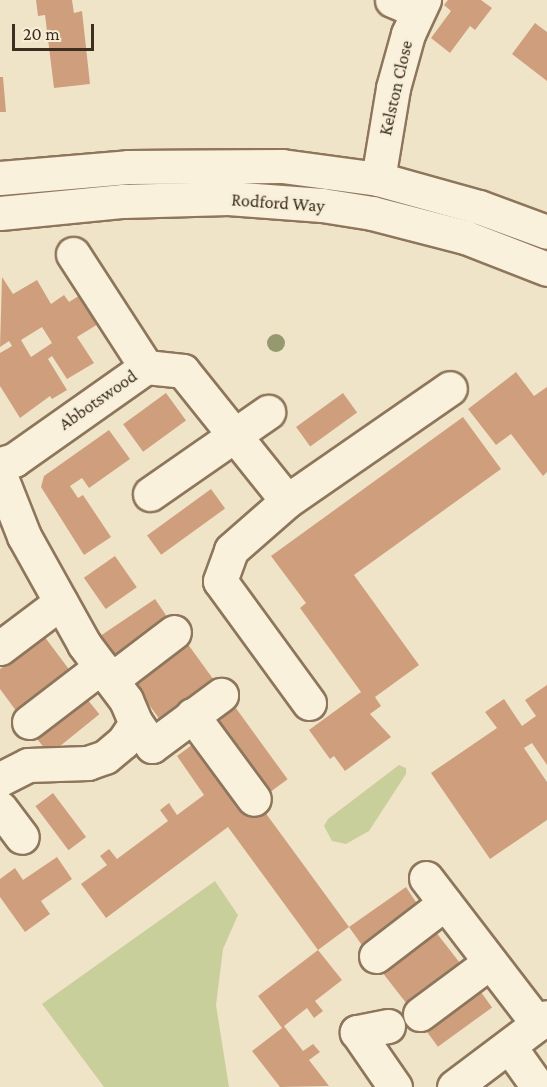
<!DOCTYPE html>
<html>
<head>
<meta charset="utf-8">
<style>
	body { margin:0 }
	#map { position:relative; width:547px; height:1087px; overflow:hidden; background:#f0e4c8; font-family:"Crimson Pro",serif }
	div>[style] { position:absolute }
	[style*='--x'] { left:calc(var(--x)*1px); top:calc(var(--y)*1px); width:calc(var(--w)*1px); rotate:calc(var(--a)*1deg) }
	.green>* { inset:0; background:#c9cf9b }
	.building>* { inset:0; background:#cf9f7d; transform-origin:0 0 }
	.roads { filter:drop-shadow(2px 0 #8d765c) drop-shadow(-2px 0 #8d765c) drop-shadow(0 2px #8d765c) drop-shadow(0 -2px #8d765c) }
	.minor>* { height:33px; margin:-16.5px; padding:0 16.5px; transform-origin:16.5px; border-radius:16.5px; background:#faf1dc }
	.trees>* { width:18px; height:18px; margin:-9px; border-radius:50%; background:#96986f }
	span { translate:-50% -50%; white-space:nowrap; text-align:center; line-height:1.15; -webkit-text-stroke:5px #f7eed8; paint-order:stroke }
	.street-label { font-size:18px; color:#3d2e20 }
	.scale { position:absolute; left:12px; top:24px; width:82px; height:27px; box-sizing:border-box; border:3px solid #3d2e20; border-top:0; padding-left:8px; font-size:18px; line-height:21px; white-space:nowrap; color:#3d2e20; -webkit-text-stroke:4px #f7eed8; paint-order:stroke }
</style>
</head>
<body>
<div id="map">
	<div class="green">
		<div style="clip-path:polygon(399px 765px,406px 768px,406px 774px,369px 831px,346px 844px,332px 841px,324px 826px,328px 819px)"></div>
		<div style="clip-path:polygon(215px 881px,238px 915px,223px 949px,216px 1005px,229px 1087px,104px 1087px,42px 1004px)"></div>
	</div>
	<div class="building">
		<div style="clip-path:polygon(36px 0,72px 0,74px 13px,82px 11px,90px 84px,54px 88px,45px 15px,38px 16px)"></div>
		<div style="clip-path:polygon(448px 0,481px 0,492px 8px,475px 30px,470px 26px,450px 53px,431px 38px,451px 11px,444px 5px)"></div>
		<div style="clip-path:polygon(535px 23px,547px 32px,547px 81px,512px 54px)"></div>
		<div style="clip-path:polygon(0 77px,3px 77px,6px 112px,0 112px)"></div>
		<div style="clip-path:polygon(evenodd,2px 277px,13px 294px,37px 280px,51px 304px,64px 295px,69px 302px,85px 292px,103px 321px,77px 337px,94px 363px,67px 379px,52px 356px,48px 359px,67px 390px,52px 399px,50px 396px,20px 418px,0 386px,0 353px,12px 346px,9px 341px,0 347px,2px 277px,42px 327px,52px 343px,31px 357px,21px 340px,42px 327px)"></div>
		<div style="clip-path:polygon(516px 372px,534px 396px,547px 387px,547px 472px,543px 476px,511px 434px,496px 445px,468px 409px)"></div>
		<div style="left:166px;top:393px;width:34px;height:53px;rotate:54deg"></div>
		<div style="left:343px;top:393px;width:24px;height:58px;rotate:54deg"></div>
		<div style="clip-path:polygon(463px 417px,501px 469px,354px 575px,419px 665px,375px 697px,381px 706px,370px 714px,391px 737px,345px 771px,334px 756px,330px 759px,309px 730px,361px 692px,300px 608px,306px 603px,271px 556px)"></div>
		<div style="clip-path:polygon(109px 430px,130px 459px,89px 488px,82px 478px,70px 486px,78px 498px,83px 495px,111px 537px,84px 555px,41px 487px,44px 476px)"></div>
		<div style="left:211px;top:489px;width:24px;height:79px;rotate:54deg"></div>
		<div style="left:115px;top:556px;width:38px;height:38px;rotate:55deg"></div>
		<div style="left:155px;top:599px;width:23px;height:67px;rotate:56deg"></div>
		<div style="clip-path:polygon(44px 636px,71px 672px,17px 712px,0 689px,0 669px)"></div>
		<div style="left:187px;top:643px;width:46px;height:67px;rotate:54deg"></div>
		<div style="clip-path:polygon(547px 685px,547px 765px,532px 743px,524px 748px,547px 782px,547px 820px,490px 859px,431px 773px,497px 728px,485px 712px,504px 699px,522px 726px,536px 716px,525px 700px)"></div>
		<div style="left:83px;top:694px;width:26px;height:64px;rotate:51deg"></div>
		<div style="left:230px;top:700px;width:98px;height:24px;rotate:54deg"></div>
		<div style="clip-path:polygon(196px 742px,259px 804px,349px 927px,406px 887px,420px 908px,364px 948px,349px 927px,318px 950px,228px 827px,106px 918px,81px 884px,107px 865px,100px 856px,109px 849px,117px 859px,168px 821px,160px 810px,169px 803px,177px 815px,204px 795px,177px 756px)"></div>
		<div style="left:53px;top:793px;width:55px;height:22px;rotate:53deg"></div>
		<div style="clip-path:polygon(57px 857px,72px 879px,41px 901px,50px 914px,25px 932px,0 897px,0 879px,15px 868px,23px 880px)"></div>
		<div style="left:435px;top:931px;width:44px;height:67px;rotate:52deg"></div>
		<div style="clip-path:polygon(318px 950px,342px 980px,315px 1001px,323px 1011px,314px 1018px,307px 1008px,284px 1026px,303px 1051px,313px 1044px,320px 1052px,309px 1060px,329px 1086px,280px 1087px,252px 1051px,282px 1028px,258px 996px)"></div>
		<div style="left:478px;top:988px;width:24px;height:67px;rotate:54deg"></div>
	</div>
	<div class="roads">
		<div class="minor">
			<div style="--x:392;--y:0;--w:28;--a:23"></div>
			<div style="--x:0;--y:178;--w:128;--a:-4.9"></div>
			<div style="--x:128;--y:167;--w:154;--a:-0.4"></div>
			<div style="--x:282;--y:166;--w:97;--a:7.7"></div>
			<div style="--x:378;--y:179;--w:105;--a:15.5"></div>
			<div style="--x:479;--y:207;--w:72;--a:20.2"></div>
			<div style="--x:378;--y:179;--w:92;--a:-80.6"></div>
			<div style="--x:393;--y:88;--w:56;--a:-74.5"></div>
			<div style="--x:408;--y:34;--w:38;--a:-65"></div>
			<div style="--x:0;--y:213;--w:124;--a:-5.6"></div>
			<div style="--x:123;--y:201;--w:105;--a:-1.6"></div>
			<div style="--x:228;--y:198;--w:94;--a:4.3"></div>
			<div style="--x:322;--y:205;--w:51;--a:9.1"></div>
			<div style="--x:372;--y:213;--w:96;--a:14.5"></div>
			<div style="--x:465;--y:237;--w:88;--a:21.3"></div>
			<div style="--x:73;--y:254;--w:135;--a:57.1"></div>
			<div style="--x:0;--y:464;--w:15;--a:-16"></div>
			<div style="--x:14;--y:460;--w:161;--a:-35.2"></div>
			<div style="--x:146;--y:367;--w:37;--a:6"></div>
			<div style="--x:183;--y:371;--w:166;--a:51.3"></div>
			<div style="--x:0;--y:475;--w:66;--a:68.5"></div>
			<div style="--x:24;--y:536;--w:124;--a:60.9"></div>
			<div style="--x:84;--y:644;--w:70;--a:53.1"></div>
			<div style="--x:126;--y:700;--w:25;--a:67"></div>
			<div style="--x:136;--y:723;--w:23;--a:124"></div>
			<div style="--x:123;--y:742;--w:23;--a:140"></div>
			<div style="--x:105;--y:757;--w:18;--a:161"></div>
			<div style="--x:88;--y:763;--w:60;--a:178.1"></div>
			<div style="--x:28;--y:765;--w:31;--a:153"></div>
			<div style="--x:150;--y:494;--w:144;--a:-34.8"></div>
			<div style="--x:0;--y:648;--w:76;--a:-37"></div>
			<div style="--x:111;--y:680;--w:79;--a:-37.3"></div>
			<div style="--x:309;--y:703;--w:151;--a:-126.1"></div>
			<div style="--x:220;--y:581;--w:33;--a:-70"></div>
			<div style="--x:231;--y:550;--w:74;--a:-41.2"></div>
			<div style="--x:287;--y:501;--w:198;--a:-34.7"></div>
			<div style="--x:192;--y:715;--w:104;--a:53.6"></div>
			<div style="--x:29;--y:722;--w:91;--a:-37.4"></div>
			<div style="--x:136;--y:723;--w:28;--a:55"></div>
			<div style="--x:152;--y:746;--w:86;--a:-36.5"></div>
			<div style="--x:0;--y:808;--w:36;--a:53"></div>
			<div style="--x:426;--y:878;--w:184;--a:52.5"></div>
			<div style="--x:376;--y:956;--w:87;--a:-37.5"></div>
			<div style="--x:420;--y:1014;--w:87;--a:-36.6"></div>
			<div style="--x:388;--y:1026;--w:32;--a:169"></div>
			<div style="--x:357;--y:1032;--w:67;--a:55.4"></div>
			<div style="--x:509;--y:1046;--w:50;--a:54.7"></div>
			<div style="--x:454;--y:1087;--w:116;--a:-37"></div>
		</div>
	</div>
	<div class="trees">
		<div style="left:276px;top:343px"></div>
	</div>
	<div class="street-label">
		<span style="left:396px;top:88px;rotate:-77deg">Kelston Close</span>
		<span style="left:278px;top:203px;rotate:4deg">Rodford Way</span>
		<span style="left:98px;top:400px;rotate:-35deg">Abbotswood</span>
	</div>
	<div class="scale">20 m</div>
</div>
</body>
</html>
